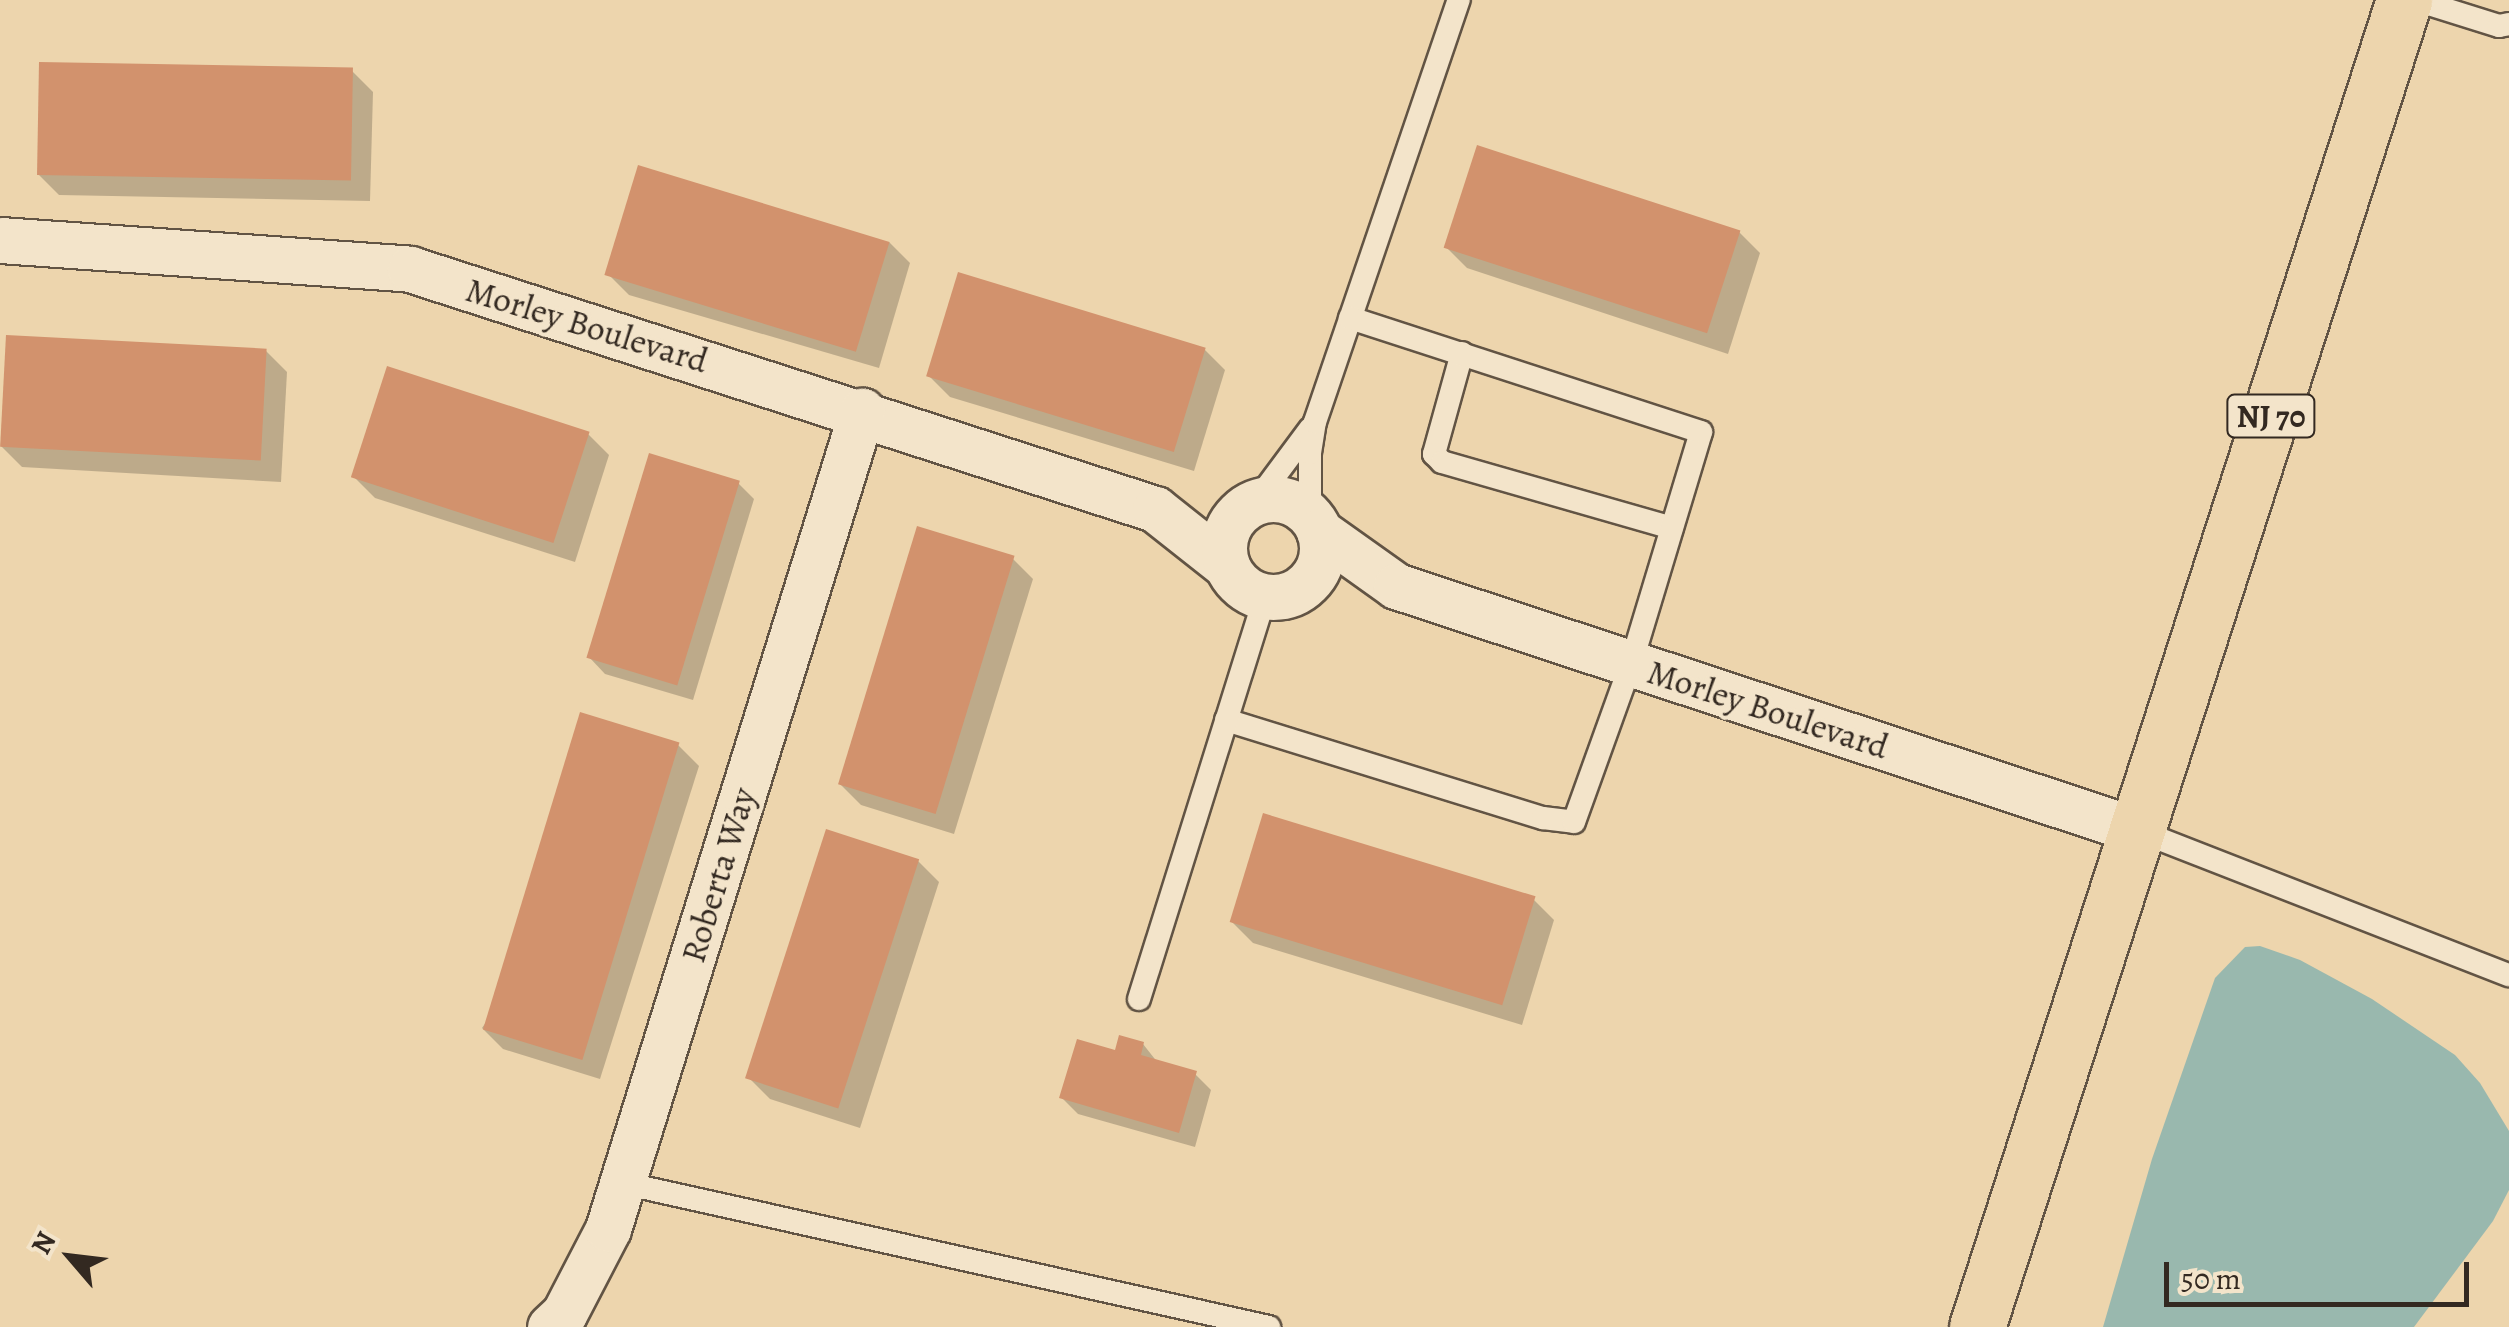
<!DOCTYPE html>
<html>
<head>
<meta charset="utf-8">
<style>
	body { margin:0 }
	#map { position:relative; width:2509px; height:1327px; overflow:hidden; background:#edd5ad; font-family:Alegreya,serif }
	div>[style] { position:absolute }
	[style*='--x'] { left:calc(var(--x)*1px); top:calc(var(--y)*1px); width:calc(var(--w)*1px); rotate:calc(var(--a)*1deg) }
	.water>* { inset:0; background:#99b8ae }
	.shadow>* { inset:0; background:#0003 }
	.building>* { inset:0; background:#d2926d; transform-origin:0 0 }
	.roads { filter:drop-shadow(2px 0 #625444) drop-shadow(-2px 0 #625444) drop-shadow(0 2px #625444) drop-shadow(0 -2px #625444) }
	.lane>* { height:22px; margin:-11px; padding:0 11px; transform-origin:11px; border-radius:11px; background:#f3e4ca }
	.street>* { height:45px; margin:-22.5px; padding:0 22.5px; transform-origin:22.5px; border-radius:22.5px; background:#f3e4ca }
	.street>.ring { margin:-22.5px; padding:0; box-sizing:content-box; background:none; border:45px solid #f3e4ca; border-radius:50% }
	.highway>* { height:55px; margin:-27.5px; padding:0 27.5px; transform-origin:27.5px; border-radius:27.5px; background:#edd5ad }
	span { translate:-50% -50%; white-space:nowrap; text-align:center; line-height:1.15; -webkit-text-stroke:8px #f3e4ca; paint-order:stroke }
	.shield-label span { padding:2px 8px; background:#f3e4ca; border:2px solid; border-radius:8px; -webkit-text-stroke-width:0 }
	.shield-label { font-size:32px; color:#332921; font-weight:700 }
	.street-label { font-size:35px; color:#332921 }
	.north { position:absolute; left:20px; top:1207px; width:100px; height:100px; -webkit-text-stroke:8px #f3e4ca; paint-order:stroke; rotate:298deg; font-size:28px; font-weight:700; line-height:40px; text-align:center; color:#332921 }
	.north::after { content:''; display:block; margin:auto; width:35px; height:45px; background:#332921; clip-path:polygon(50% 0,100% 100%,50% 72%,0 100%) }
	.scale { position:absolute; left:2164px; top:1262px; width:305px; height:45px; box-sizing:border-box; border:5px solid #332921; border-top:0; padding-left:12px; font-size:30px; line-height:35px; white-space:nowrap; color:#332921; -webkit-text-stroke:8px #f3e4ca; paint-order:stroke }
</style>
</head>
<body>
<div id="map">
	<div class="water">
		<div style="clip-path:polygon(2260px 946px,2300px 960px,2372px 999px,2455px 1055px,2480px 1083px,2509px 1131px,2509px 1190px,2493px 1221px,2414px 1327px,2103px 1327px,2152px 1159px,2215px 978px,2245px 947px)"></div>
	</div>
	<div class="shadow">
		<div style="clip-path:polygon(352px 71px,373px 92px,370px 201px,59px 195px,38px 174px)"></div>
		<div style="clip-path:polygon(1739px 232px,1760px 253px,1728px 354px,1467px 268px,1446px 247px)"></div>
		<div style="clip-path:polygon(889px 242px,910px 263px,879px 368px,629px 295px,608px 274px)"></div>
		<div style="clip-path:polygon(1204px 349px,1225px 370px,1194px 471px,950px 397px,929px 376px)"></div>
		<div style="clip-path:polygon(266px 351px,287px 372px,281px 482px,22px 467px,1px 446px)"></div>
		<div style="clip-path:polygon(588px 434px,609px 455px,575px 562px,375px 498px,354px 477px)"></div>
		<div style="clip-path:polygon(738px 483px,754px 499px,693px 700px,605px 674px,589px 657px)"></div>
		<div style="clip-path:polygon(1012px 558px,1033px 579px,954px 834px,861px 805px,840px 784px)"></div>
		<div style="clip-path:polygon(678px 745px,699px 766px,600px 1079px,503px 1049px,482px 1028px)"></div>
		<div style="clip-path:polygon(918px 861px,939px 882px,860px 1128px,770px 1099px,749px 1078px)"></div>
		<div style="clip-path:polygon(1533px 899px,1554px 920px,1522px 1025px,1253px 943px,1232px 922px)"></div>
		<div style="clip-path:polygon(1143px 1044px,1158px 1063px,1195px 1074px,1211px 1090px,1195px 1147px,1078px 1114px,1062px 1098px,1116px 1053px)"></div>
	</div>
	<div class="building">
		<div style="left:39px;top:62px;width:314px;height:113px;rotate:1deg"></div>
		<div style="left:1477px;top:145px;width:277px;height:108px;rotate:18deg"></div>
		<div style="left:638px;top:165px;width:263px;height:115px;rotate:17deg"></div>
		<div style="left:958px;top:272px;width:259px;height:109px;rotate:17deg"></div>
		<div style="left:6px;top:335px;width:261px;height:112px;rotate:3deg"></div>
		<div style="left:387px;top:366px;width:213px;height:117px;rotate:18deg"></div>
		<div style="left:649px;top:453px;width:95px;height:214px;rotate:17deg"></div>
		<div style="left:917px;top:526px;width:102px;height:270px;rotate:17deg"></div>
		<div style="left:580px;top:712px;width:104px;height:332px;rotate:17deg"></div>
		<div style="left:1263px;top:813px;width:285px;height:114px;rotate:17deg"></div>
		<div style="left:826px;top:829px;width:98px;height:262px;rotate:18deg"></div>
		<div style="clip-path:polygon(1119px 1035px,1144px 1042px,1141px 1055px,1197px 1071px,1179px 1133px,1059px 1098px,1077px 1039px,1115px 1050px)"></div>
	</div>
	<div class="roads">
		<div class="lane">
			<div style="--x:2416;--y:0;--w:87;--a:17.4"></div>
			<div style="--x:2499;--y:26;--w:10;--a:-11"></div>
			<div style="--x:1462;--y:353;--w:105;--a:105.5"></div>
			<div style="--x:1434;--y:454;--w:11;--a:45"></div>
			<div style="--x:1442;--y:462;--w:239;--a:16"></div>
			<div style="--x:1246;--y:507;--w:28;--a:-44"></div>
			<div style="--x:1266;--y:488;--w:74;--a:-53.3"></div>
			<div style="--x:1310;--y:517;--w:64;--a:-90"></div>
			<div style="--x:1310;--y:453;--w:31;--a:-81"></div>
			<div style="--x:1315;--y:422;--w:446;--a:-71.2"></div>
			<div style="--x:1226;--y:720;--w:332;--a:17.2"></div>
			<div style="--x:1543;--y:818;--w:31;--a:7"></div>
			<div style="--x:1574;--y:822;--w:168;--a:-70.2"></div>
			<div style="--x:1631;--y:664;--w:242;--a:-73.2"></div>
			<div style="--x:1701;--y:432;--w:369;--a:-162"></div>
			<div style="--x:2139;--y:831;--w:397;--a:21.3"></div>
			<div style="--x:1139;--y:999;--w:422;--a:-72.6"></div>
			<div style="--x:623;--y:1183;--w:662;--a:12.57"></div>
		</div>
		<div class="street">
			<div style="--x:0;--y:240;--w:411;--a:4"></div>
			<div style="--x:410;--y:269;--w:783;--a:17.86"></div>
			<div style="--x:1155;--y:509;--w:92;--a:38.4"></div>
			<div class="ring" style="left:1224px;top:499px;width:53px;height:53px"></div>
			<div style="--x:1319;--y:531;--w:95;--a:35.5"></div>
			<div style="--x:1396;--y:586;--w:782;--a:18.25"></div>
			<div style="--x:550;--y:1327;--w:19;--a:-43"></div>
			<div style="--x:564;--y:1314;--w:96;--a:-62.6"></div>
			<div style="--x:608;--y:1229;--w:857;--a:-72.75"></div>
		</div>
		<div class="highway">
			<div style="--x:1977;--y:1327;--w:1394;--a:-72.16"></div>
		</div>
	</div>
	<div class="shield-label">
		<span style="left:2271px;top:416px">NJ 70</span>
	</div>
	<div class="street-label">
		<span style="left:587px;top:325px;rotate:17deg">Morley Boulevard</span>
		<span style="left:1768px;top:709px;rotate:18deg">Morley Boulevard</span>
		<span style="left:718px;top:875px;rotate:-73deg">Roberta Way</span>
	</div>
	<div class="north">N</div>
	<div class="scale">50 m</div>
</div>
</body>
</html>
